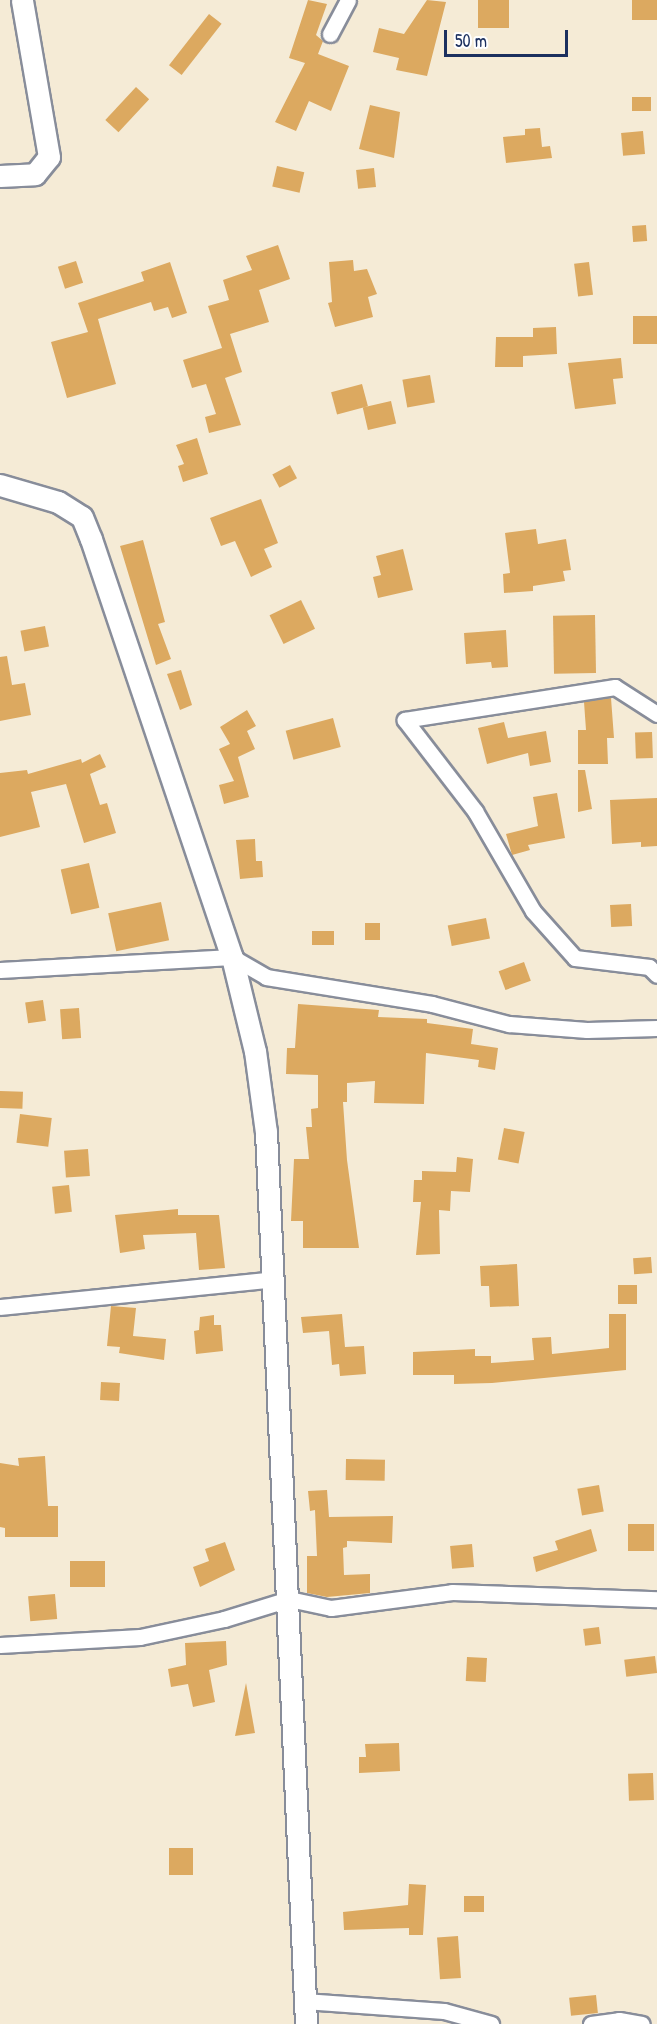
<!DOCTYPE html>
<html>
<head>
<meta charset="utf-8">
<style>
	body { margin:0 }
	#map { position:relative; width:657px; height:2024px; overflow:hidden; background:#f5ebd6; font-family:"Patrick Hand",sans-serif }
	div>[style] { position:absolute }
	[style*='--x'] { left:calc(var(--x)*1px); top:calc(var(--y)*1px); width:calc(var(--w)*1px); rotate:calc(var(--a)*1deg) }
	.building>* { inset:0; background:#dca960; transform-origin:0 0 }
	.roads { filter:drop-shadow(2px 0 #888d9a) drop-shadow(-2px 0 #888d9a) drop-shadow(0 2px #888d9a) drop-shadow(0 -2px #888d9a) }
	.street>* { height:15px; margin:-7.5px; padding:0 7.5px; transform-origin:7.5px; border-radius:7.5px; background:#fff }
	.secondary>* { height:21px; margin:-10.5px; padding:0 10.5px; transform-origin:10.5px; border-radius:10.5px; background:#fff }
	span { translate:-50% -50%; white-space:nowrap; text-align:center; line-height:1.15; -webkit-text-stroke:5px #fff; paint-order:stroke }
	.scale { position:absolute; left:444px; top:30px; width:124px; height:27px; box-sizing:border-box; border:3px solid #1b2f5e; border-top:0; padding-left:8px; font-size:18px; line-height:21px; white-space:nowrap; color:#1b2f5e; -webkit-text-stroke:4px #fff; paint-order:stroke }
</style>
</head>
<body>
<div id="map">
	<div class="building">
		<div style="clip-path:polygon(308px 0,327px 4px,316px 35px,323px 41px,318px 54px,349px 66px,331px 111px,309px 101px,296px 131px,275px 122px,305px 63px,289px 58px)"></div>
		<div style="clip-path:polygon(427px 0,446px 2px,427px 76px,396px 70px,399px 58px,373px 52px,379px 28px,404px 34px)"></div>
		<div style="left:478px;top:0;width:31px;height:28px"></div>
		<div style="left:632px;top:0;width:25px;height:20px"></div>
		<div style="left:209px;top:14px;width:16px;height:65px;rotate:38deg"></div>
		<div style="left:136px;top:87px;width:18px;height:45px;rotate:43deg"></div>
		<div style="left:632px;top:97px;width:19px;height:14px"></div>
		<div style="clip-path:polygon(370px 105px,400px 112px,394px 158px,359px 149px)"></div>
		<div style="clip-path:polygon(540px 128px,542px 147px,550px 146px,552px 158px,506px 163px,503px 137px,525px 135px,525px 129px)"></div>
		<div style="left:643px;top:131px;width:23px;height:22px;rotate:85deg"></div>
		<div style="left:277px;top:166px;width:28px;height:21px;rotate:13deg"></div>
		<div style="left:374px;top:168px;width:19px;height:18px;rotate:84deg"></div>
		<div style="left:646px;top:225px;width:16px;height:14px;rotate:86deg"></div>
		<div style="clip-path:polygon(278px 245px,290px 279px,259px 290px,269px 322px,230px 334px,242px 372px,225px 378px,241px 425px,209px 433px,205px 417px,216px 414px,206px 384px,192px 388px,183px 360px,222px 348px,208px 306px,229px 300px,223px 280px,252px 270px,246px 256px)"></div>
		<div style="clip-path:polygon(353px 260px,354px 271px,367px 269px,377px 294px,368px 297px,373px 317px,335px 327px,328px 303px,332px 302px,329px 262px)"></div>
		<div style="left:76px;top:261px;width:23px;height:19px;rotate:72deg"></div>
		<div style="clip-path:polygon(170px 262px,187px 313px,172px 318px,168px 307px,154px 311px,151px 302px,98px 319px,116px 384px,67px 398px,51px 342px,88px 332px,78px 303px,144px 281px,141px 272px)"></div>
		<div style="left:589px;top:262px;width:33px;height:15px;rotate:83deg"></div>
		<div style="left:657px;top:316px;width:28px;height:24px;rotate:90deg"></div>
		<div style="clip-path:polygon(556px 327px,557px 354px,523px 356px,523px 367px,495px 367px,496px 337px,533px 337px,533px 328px)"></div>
		<div style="clip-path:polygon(621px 358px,623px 378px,613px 379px,616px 404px,575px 409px,568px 363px)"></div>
		<div style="left:430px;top:375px;width:28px;height:28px;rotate:80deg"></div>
		<div style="left:362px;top:384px;width:23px;height:32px;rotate:75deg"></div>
		<div style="left:391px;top:401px;width:23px;height:29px;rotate:77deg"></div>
		<div style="clip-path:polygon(197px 438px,208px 474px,183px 482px,178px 466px,184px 464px,176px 445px)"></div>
		<div style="left:290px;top:465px;width:15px;height:20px;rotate:62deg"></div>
		<div style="clip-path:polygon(261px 499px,278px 543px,264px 549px,272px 567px,251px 577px,235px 541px,221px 546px,210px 518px)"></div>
		<div style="clip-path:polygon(536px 529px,538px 544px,566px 539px,571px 570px,563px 571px,565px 581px,533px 586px,533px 591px,504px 593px,503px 574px,510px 573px,505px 533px)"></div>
		<div style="clip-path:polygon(143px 540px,165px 622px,158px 624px,171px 659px,156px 665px,120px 546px)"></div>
		<div style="clip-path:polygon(403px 549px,413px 590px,378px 598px,373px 577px,381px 575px,376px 556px)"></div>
		<div style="left:301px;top:600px;width:32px;height:35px;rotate:64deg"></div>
		<div style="left:595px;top:615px;width:58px;height:42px;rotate:89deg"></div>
		<div style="left:45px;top:626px;width:21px;height:25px;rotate:79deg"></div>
		<div style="clip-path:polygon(506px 630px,508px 667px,492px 668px,491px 662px,466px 664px,464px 633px)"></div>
		<div style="clip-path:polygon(7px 656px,12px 685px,25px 683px,31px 715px,0 721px,0 657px)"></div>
		<div style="clip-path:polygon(181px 670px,192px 705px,180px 710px,167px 674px)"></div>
		<div style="clip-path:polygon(611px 698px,614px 738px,607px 738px,608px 764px,578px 764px,578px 730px,586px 730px,584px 702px)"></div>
		<div style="clip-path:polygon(247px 710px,256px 726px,247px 731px,255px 749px,238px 757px,249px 797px,224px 804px,219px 785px,234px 781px,219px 749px,230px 744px,220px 727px)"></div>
		<div style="left:333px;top:718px;width:30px;height:49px;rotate:75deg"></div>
		<div style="clip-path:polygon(504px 722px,508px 738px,546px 731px,551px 762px,530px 766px,528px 753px,487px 764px,478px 728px)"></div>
		<div style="left:652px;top:732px;width:26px;height:17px;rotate:88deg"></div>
		<div style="clip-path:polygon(100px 754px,106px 767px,90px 774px,100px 805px,107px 803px,116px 833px,84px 843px,66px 784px,31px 792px,40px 827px,0 837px,0 773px,27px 770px,28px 774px,81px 759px,82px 763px)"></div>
		<div style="clip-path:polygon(578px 770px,585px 770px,592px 809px,578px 812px)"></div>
		<div style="clip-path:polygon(557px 793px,565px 838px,528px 845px,530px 850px,512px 855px,506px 834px,538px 826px,533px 797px)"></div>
		<div style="clip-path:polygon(657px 798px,657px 846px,641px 847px,641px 842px,612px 844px,610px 800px)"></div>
		<div style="clip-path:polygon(255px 839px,256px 861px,262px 861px,263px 877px,240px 879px,236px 840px)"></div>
		<div style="left:89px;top:863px;width:46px;height:29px;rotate:77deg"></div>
		<div style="left:161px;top:902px;width:39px;height:54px;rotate:78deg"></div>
		<div style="left:631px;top:904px;width:22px;height:21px;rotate:87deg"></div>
		<div style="left:486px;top:918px;width:21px;height:39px;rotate:79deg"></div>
		<div style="left:365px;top:923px;width:15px;height:17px"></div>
		<div style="left:334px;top:931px;width:14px;height:22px;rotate:90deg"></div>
		<div style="left:524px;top:962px;width:20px;height:27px;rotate:70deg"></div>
		<div style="left:43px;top:1000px;width:21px;height:18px;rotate:82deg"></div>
		<div style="clip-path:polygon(298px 1004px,379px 1010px,378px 1017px,427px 1019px,427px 1023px,473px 1029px,471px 1044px,498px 1048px,495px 1070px,478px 1067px,479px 1060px,426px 1053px,424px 1104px,374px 1103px,375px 1081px,347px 1083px,347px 1102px,343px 1102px,347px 1160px,359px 1248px,303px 1248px,303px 1221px,291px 1221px,294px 1159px,309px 1159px,306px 1127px,312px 1127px,311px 1109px,318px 1108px,318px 1075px,286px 1074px,287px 1048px,295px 1048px)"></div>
		<div style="left:79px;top:1008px;width:30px;height:19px;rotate:86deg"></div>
		<div style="left:0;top:1091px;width:23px;height:17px;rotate:2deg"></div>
		<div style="left:20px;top:1114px;width:32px;height:29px;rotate:7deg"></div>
		<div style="left:504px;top:1128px;width:21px;height:32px;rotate:11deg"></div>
		<div style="left:88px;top:1149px;width:27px;height:24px;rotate:86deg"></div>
		<div style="clip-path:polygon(457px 1157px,473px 1159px,470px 1192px,451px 1191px,450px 1211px,439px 1210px,440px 1254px,416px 1255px,421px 1202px,413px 1202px,414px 1180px,422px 1180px,422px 1171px,456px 1172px)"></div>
		<div style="left:69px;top:1185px;width:27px;height:17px;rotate:84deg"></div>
		<div style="clip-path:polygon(178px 1209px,178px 1215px,219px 1215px,225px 1268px,199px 1270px,196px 1233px,143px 1235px,145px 1249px,120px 1253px,115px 1215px)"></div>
		<div style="left:651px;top:1257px;width:16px;height:18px;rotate:86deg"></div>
		<div style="clip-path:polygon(517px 1264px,519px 1306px,490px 1307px,489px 1286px,481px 1286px,480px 1266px)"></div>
		<div style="left:618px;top:1285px;width:19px;height:19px"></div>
		<div style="clip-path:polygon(111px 1306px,136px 1308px,133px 1336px,166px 1339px,164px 1360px,119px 1353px,120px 1347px,107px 1346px)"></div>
		<div style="clip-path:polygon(342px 1314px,345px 1347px,364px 1346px,366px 1374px,340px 1376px,339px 1364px,332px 1365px,329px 1331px,303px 1333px,301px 1317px)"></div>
		<div style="clip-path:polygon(609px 1314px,626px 1314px,626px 1370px,492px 1383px,454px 1384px,454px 1375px,413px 1375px,413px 1352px,475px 1349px,475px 1356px,491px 1356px,491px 1363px,534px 1360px,532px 1338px,551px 1337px,552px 1354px,609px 1348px)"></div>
		<div style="clip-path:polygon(214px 1315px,214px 1325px,221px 1325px,223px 1351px,196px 1354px,194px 1331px,199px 1330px,200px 1317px)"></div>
		<div style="left:101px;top:1382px;width:19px;height:18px;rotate:3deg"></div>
		<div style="clip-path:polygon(45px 1456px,48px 1506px,58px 1506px,58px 1537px,5px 1537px,5px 1528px,0 1527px,0 1463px,19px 1466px,18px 1458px)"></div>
		<div style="left:346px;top:1459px;width:39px;height:21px;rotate:1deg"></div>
		<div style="left:599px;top:1485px;width:27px;height:22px;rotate:80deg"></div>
		<div style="clip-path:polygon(327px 1490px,329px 1517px,393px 1516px,392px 1543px,347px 1541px,347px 1547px,343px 1548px,344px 1575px,370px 1574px,370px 1593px,327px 1597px,307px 1593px,307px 1556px,317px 1556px,315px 1510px,310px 1511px,308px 1491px)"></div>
		<div style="left:628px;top:1524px;width:26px;height:27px"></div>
		<div style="clip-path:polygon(591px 1529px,597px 1551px,536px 1572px,533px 1557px,558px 1550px,555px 1541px)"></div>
		<div style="clip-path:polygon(225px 1542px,235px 1570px,200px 1587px,193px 1567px,209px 1561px,205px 1549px)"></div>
		<div style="left:472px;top:1544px;width:23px;height:22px;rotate:85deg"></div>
		<div style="left:70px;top:1561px;width:35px;height:26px"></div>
		<div style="left:55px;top:1594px;width:25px;height:27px;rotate:85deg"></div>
		<div style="left:599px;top:1627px;width:17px;height:16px;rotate:83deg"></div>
		<div style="clip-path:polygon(226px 1641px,227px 1665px,209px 1670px,215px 1702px,193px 1707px,188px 1684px,171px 1687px,168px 1669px,186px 1665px,185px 1643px)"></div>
		<div style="left:655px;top:1656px;width:17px;height:31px;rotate:83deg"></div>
		<div style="left:467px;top:1657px;width:20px;height:24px;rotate:3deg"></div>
		<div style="clip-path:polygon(246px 1683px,255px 1733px,235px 1736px)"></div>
		<div style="clip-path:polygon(399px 1743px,400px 1771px,359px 1773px,359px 1757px,366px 1757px,365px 1744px)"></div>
		<div style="left:653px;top:1773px;width:27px;height:25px;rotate:88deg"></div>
		<div style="left:169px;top:1848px;width:24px;height:27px"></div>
		<div style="clip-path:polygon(409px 1884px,426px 1885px,423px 1935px,409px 1935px,409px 1928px,344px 1930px,343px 1912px,408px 1905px)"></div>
		<div style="left:464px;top:1896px;width:20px;height:16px"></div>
		<div style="left:458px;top:1936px;width:42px;height:21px;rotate:86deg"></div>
		<div style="left:596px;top:1995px;width:18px;height:27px;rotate:84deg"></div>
	</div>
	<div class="roads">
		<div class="street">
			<div style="--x:330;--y:34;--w:38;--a:-62"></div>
			<div style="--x:657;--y:714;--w:50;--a:-147.3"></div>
			<div style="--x:615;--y:687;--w:213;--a:171.1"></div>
			<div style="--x:405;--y:720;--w:115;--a:52.4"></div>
			<div style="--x:475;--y:811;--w:116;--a:59.9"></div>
			<div style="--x:533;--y:911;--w:63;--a:48.2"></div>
			<div style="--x:575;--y:958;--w:75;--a:6.9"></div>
			<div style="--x:649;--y:967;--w:11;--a:45"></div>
			<div style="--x:0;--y:970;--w:232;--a:-3.2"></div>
			<div style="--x:232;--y:957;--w:39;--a:30"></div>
			<div style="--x:266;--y:977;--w:168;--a:9.2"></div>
			<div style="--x:432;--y:1004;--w:80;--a:14.6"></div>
			<div style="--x:509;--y:1024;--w:78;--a:4.4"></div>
			<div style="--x:587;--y:1030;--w:70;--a:-1.6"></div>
			<div style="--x:0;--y:1307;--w:275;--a:-5.8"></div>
			<div style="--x:0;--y:1645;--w:140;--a:-3.3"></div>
			<div style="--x:140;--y:1637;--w:86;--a:-12.1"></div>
			<div style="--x:224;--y:1619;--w:68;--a:-17.1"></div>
			<div style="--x:289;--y:1599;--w:43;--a:12.1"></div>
			<div style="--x:331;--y:1608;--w:122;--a:-7.5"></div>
			<div style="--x:452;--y:1592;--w:205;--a:2"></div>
			<div style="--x:304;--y:2001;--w:140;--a:4.1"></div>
			<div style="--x:444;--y:2011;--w:49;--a:15.5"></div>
			<div style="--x:591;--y:2024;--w:28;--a:-8"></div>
			<div style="--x:619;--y:2020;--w:23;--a:10"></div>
		</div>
		<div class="secondary">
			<div style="--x:0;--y:176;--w:35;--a:-3"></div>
			<div style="--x:35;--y:174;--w:22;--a:-51"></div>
			<div style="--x:49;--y:157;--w:159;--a:-99.8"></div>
			<div style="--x:0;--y:485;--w:60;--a:16.3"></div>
			<div style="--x:58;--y:502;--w:28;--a:32"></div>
			<div style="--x:82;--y:517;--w:24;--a:68"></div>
			<div style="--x:91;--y:539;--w:441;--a:71.4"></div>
			<div style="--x:232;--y:957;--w:97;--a:76.3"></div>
			<div style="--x:255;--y:1051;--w:82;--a:82.3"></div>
			<div style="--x:266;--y:1132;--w:893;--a:87.43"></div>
		</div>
	</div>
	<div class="scale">50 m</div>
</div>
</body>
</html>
